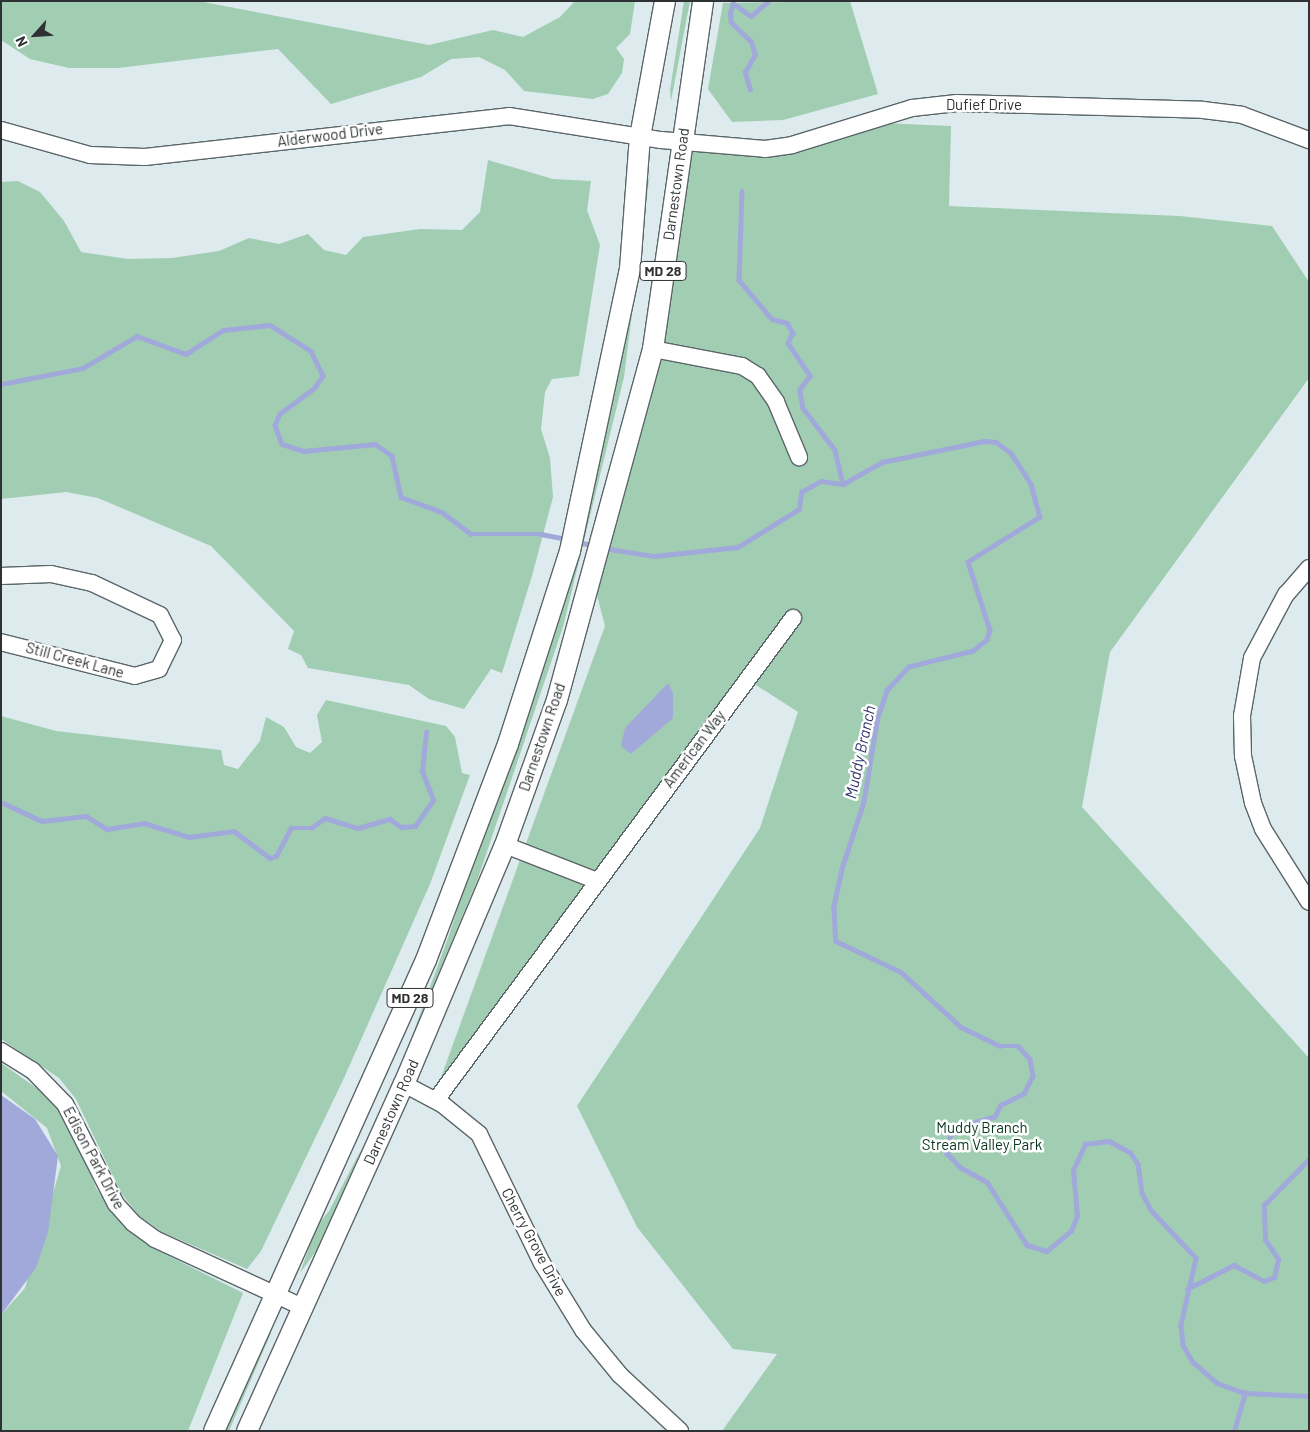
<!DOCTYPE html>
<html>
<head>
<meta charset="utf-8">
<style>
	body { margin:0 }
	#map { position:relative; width:1310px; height:1432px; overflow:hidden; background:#ddeaee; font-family:Barlow,sans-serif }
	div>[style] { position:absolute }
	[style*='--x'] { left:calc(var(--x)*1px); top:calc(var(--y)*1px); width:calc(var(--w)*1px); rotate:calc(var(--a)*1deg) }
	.green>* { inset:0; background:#a1ceb2 }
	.water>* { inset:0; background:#a1a9da }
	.stream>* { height:4.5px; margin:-2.25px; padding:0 2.25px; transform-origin:2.25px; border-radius:2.25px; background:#a1a9da }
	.roads { filter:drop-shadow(1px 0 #5b6669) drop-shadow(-1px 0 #5b6669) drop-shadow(0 1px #5b6669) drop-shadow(0 -1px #5b6669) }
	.minor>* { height:16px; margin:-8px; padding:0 8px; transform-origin:8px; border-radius:8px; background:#fff }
	.major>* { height:20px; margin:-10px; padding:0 10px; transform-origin:10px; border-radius:10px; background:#fff }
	span { translate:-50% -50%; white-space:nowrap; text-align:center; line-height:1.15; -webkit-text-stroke:5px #fff; paint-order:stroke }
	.shield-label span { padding:1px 4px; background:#fff; border:1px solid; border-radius:4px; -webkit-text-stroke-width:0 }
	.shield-label { font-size:14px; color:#2e3234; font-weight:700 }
	.street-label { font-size:15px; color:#2e3234 }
	.park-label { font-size:15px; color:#08351f }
	.water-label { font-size:16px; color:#30336f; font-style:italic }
	.frame { position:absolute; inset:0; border:2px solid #2e3234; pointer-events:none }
	.north { position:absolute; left:10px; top:10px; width:50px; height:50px; -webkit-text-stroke:4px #fff; paint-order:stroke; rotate:244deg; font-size:14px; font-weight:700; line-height:20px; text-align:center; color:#2e3234 }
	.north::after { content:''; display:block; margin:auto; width:18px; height:22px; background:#2e3234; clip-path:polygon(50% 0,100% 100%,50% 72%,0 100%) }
</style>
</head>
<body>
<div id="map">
	<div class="green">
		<div style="clip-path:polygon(1px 1px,198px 1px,429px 45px,493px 30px,523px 37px,560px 17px,575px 1px,635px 1px,630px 34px,616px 48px,624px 59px,622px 73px,608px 94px,593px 99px,524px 91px,505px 70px,479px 57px,466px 58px,451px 59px,421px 77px,331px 104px,278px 49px,118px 68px,69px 68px,30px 59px,1px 40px)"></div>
		<div style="clip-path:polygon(684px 1px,690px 1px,671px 101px,670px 90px)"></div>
		<div style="clip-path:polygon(850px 1px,878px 94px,783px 120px,732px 122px,708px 89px,723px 3px)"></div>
		<div style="clip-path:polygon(859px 122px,951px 126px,949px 206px,1180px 216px,1272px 226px,1309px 282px,1309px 378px,1110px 652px,1082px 807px,1309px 1058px,1309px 1431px,722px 1431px,777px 1354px,733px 1349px,637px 1227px,577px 1106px,760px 828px,798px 712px,742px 676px,440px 1080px,605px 626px,592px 576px,653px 349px,681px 142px,792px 145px)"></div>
		<div style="clip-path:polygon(488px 160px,553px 179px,591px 181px,587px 210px,600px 245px,579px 376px,552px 379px,545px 392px,541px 429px,550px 458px,553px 497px,532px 576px,502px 673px,491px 669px,464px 709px,429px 699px,409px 685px,308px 668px,301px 655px,288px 649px,294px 631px,211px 546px,98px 498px,66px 492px,1px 499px,1px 182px,18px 181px,40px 192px,64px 221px,81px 252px,128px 259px,172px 258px,219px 251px,249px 238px,279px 244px,308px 234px,324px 250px,346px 255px,363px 237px,420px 229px,462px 230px,480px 212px)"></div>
		<div style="clip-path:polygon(650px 172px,624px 377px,563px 627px,477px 881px,408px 1047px,449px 935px,545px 641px)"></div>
		<div style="clip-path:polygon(326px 700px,446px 726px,455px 737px,462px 773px,470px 775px,430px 884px,344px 1078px,261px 1251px,247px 1269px,162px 1232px,138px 1215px,121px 1193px,76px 1099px,59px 1078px,1px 1039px,1px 716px,56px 731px,221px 750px,224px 765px,238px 769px,260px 741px,266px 717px,284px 727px,296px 747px,310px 753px,322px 742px,317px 715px)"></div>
		<div style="clip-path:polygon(1px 1063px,52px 1099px,82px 1148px,96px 1188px,122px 1225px,149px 1246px,243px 1293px,188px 1431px,1px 1431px,1px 1315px,25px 1288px,61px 1166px,47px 1128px,1px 1091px)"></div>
		<div style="clip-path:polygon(362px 1148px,319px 1247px,300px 1273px,316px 1227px,329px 1211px)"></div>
		<div style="clip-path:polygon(271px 1333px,229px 1431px,224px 1431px,268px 1334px)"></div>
	</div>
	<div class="water">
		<div style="clip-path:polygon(668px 683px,673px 693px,673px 718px,631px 754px,621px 746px,625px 728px)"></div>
		<div style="clip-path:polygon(1px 1095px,35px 1119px,58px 1156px,48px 1232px,36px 1268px,1px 1315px)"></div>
	</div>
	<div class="stream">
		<div style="--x:750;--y:90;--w:19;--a:-106"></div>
		<div style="--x:745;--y:72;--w:20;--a:-60"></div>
		<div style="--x:755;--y:55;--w:14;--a:-107"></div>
		<div style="--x:751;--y:42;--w:28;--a:-136"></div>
		<div style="--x:731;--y:23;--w:10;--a:-96"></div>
		<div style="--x:730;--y:13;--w:10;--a:-73"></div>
		<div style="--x:733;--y:3;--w:22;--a:36"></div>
		<div style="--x:751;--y:16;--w:23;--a:-41"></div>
		<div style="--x:742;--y:191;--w:89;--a:91.9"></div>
		<div style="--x:739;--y:280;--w:51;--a:49.8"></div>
		<div style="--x:772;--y:319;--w:16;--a:15"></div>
		<div style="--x:787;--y:323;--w:12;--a:59"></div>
		<div style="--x:793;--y:333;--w:11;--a:117"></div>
		<div style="--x:788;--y:343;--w:40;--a:56"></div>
		<div style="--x:810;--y:376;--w:17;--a:126"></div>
		<div style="--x:800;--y:390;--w:18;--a:81"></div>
		<div style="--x:803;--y:408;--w:53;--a:52.7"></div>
		<div style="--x:835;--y:450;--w:35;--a:77"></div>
		<div style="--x:1;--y:384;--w:84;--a:-11"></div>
		<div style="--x:83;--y:368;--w:63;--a:-30.7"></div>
		<div style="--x:137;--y:336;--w:52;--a:20.2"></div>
		<div style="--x:186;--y:354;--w:44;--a:-33"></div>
		<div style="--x:223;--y:330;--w:47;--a:-6.1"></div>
		<div style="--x:270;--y:325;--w:49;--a:32.4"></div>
		<div style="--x:311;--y:351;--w:28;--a:64"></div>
		<div style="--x:323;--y:376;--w:16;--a:125"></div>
		<div style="--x:314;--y:389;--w:42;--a:143.7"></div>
		<div style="--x:280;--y:414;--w:12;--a:114"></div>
		<div style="--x:275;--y:425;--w:20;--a:70"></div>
		<div style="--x:282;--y:444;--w:23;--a:18"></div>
		<div style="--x:304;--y:451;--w:71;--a:-5.6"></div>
		<div style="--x:375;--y:444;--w:21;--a:35"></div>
		<div style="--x:392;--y:456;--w:42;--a:77.6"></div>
		<div style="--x:401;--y:497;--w:44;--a:20.1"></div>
		<div style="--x:442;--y:512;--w:36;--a:37"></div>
		<div style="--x:471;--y:534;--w:70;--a:0"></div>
		<div style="--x:541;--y:534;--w:25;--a:11"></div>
		<div style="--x:576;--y:542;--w:17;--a:10"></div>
		<div style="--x:603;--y:548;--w:52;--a:8.9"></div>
		<div style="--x:654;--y:556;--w:84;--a:-6.1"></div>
		<div style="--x:738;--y:547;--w:72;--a:-31.9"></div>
		<div style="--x:799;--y:509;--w:17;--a:-83"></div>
		<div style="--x:801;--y:492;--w:23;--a:-29"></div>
		<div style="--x:821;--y:481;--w:22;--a:8"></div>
		<div style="--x:843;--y:484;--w:45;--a:-29.4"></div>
		<div style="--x:882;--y:462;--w:104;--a:-11.6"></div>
		<div style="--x:984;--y:441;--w:12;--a:5"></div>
		<div style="--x:996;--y:442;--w:19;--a:36"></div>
		<div style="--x:1011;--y:453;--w:37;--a:57"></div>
		<div style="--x:1031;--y:484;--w:34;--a:75"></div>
		<div style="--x:1040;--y:517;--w:85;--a:148"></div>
		<div style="--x:968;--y:562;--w:71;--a:72.1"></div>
		<div style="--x:990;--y:630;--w:10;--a:107"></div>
		<div style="--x:987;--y:640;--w:18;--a:142"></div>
		<div style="--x:973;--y:651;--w:66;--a:166"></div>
		<div style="--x:909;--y:667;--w:33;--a:133"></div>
		<div style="--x:887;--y:691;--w:28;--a:109"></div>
		<div style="--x:878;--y:717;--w:86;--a:99.4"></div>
		<div style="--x:864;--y:802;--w:71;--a:108.2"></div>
		<div style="--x:842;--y:869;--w:40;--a:102"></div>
		<div style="--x:834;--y:908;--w:33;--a:87"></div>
		<div style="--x:836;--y:941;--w:72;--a:25.5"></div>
		<div style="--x:901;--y:972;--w:81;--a:42.5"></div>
		<div style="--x:961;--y:1027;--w:43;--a:26"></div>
		<div style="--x:1000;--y:1046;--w:18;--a:0"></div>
		<div style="--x:1018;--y:1046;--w:18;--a:47"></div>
		<div style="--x:1030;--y:1059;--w:17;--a:80"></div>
		<div style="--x:1033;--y:1076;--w:20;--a:117"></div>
		<div style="--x:1024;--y:1094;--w:25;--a:154"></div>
		<div style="--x:1001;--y:1105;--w:13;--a:117"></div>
		<div style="--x:995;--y:1117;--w:45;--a:164.4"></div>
		<div style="--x:952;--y:1129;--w:25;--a:102"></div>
		<div style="--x:947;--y:1153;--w:19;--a:47"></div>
		<div style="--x:960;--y:1167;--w:31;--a:29"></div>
		<div style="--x:987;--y:1182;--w:75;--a:57.6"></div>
		<div style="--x:1027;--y:1245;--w:21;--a:17"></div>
		<div style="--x:1047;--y:1251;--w:31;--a:-40"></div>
		<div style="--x:1071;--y:1231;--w:16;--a:-68"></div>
		<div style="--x:1077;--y:1216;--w:46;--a:-95"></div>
		<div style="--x:1073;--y:1170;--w:29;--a:-65"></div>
		<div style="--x:1085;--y:1144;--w:24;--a:-7"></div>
		<div style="--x:1109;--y:1141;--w:24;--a:28"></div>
		<div style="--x:1130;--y:1152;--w:14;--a:56"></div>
		<div style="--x:1138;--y:1164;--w:29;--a:82"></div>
		<div style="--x:1142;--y:1193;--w:19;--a:62"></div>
		<div style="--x:1151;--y:1210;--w:66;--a:46.8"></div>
		<div style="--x:1196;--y:1258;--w:69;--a:102.6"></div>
		<div style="--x:1181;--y:1325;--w:20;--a:84"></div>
		<div style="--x:1183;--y:1345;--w:20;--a:60"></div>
		<div style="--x:1193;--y:1362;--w:32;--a:41"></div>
		<div style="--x:1217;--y:1383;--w:30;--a:20"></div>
		<div style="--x:1245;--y:1393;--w:64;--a:2.7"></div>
		<div style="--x:1;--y:802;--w:45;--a:24.9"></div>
		<div style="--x:42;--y:821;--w:44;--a:-6.5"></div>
		<div style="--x:86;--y:816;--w:25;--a:32"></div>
		<div style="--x:107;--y:829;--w:37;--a:-9"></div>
		<div style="--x:144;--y:823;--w:47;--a:17.3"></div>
		<div style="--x:189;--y:837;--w:45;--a:-7.6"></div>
		<div style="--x:234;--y:831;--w:45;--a:36.9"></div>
		<div style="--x:270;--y:858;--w:6;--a:-18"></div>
		<div style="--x:276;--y:856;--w:32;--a:-62"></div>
		<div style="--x:291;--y:828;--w:20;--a:0"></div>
		<div style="--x:311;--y:828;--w:17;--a:-36"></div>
		<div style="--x:325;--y:818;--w:34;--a:17"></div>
		<div style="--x:358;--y:828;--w:33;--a:-16"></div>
		<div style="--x:390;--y:819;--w:14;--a:36"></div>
		<div style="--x:401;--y:827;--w:14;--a:-4"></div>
		<div style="--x:415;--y:826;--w:32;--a:-55"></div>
		<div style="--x:433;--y:800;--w:31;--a:-111"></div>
		<div style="--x:422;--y:771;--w:39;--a:-84"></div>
		<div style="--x:1187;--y:1289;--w:53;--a:-27.1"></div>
		<div style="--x:1234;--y:1265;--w:34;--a:28"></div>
		<div style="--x:1264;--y:1281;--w:11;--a:-22"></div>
		<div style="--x:1274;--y:1277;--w:18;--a:-77"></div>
		<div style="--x:1278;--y:1259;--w:23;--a:-124"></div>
		<div style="--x:1265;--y:1240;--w:35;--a:-92"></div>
		<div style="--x:1264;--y:1205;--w:64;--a:-45.6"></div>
		<div style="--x:1234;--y:1431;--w:40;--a:-74"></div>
	</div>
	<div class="roads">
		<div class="minor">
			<div style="--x:1;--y:130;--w:92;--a:15.7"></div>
			<div style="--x:90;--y:155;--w:55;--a:2.1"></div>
			<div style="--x:145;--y:157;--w:366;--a:-6.4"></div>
			<div style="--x:509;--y:116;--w:154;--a:9"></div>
			<div style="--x:661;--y:140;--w:104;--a:4.9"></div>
			<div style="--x:765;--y:149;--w:27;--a:-8"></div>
			<div style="--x:792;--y:145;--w:126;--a:-17.1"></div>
			<div style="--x:912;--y:108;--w:45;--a:-6.3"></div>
			<div style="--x:957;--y:103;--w:246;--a:1.6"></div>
			<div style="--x:1203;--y:110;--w:39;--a:7"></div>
			<div style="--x:1242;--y:115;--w:72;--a:20.5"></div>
			<div style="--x:653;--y:349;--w:91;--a:10.8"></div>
			<div style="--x:742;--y:366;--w:19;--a:32"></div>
			<div style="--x:758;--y:376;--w:32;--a:55"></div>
			<div style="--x:776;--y:402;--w:60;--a:67.3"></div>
			<div style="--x:1309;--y:568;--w:35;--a:131"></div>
			<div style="--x:1286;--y:594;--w:72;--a:118"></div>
			<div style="--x:1252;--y:658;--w:59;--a:99.8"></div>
			<div style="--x:1242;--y:716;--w:40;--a:88.6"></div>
			<div style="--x:1243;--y:756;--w:48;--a:78"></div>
			<div style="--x:1253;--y:803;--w:28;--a:69"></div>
			<div style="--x:1263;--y:829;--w:86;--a:57.8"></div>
			<div style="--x:1;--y:576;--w:50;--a:-2.3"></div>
			<div style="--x:51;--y:574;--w:42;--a:12.4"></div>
			<div style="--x:92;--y:583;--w:75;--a:25.2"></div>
			<div style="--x:160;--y:615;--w:28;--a:63"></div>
			<div style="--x:173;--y:640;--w:32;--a:116"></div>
			<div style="--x:159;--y:669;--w:25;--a:164"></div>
			<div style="--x:135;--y:676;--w:138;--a:-165.8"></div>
			<div style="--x:505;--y:845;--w:97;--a:21.3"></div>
			<div style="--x:1;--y:1051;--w:36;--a:32"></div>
			<div style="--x:32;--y:1070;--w:47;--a:45.9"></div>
			<div style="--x:65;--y:1104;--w:112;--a:63"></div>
			<div style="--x:116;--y:1204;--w:25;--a:48"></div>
			<div style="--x:133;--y:1223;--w:27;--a:36"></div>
			<div style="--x:155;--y:1239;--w:162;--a:24.8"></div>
			<div style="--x:404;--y:1084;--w:43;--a:27.8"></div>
			<div style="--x:442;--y:1104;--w:48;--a:39"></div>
			<div style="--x:479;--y:1134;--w:144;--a:64"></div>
			<div style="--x:542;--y:1263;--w:79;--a:58.5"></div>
			<div style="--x:583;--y:1330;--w:58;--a:50.6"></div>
			<div style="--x:620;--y:1375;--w:82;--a:43"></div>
			<div style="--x:436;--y:1100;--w:600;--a:-53.47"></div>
		</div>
		<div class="major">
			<div style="--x:214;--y:1431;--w:517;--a:-65.77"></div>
			<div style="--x:426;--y:960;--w:231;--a:-69.2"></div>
			<div style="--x:508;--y:744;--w:203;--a:-72.2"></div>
			<div style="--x:570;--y:551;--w:288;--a:-78"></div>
			<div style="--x:630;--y:269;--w:132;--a:-85.7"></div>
			<div style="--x:640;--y:137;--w:138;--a:-79.6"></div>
			<div style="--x:247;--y:1431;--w:381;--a:-65.7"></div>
			<div style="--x:404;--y:1084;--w:259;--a:-67.1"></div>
			<div style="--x:505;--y:845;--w:154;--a:-70.3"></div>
			<div style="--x:557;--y:700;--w:364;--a:-74.7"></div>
			<div style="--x:653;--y:349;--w:352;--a:-81.8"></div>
		</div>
	</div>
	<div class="shield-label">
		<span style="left:663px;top:271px">MD 28</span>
		<span style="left:410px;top:998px">MD 28</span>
	</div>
	<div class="street-label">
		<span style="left:984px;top:105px">Dufief Drive</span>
		<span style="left:330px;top:135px;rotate:-7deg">Alderwood Drive</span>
		<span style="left:676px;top:184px;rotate:-82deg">Darnestown Road</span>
		<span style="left:75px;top:660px;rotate:15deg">Still Creek Lane</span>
		<span style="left:542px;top:737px;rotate:-71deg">Darnestown Road</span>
		<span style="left:694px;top:749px;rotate:-53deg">American Way</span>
		<span style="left:391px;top:1112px;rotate:-66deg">Darnestown Road</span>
		<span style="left:94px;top:1158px;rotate:62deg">Edison Park Drive</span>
		<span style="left:534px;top:1242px;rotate:62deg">Cherry Grove Drive</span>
	</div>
	<div class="park-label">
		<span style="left:982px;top:1136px">Muddy Branch<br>Stream Valley Park</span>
	</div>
	<div class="water-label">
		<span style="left:860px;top:752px;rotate:-78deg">Muddy Branch</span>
	</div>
	<div class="frame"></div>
	<div class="north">N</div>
</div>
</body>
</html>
